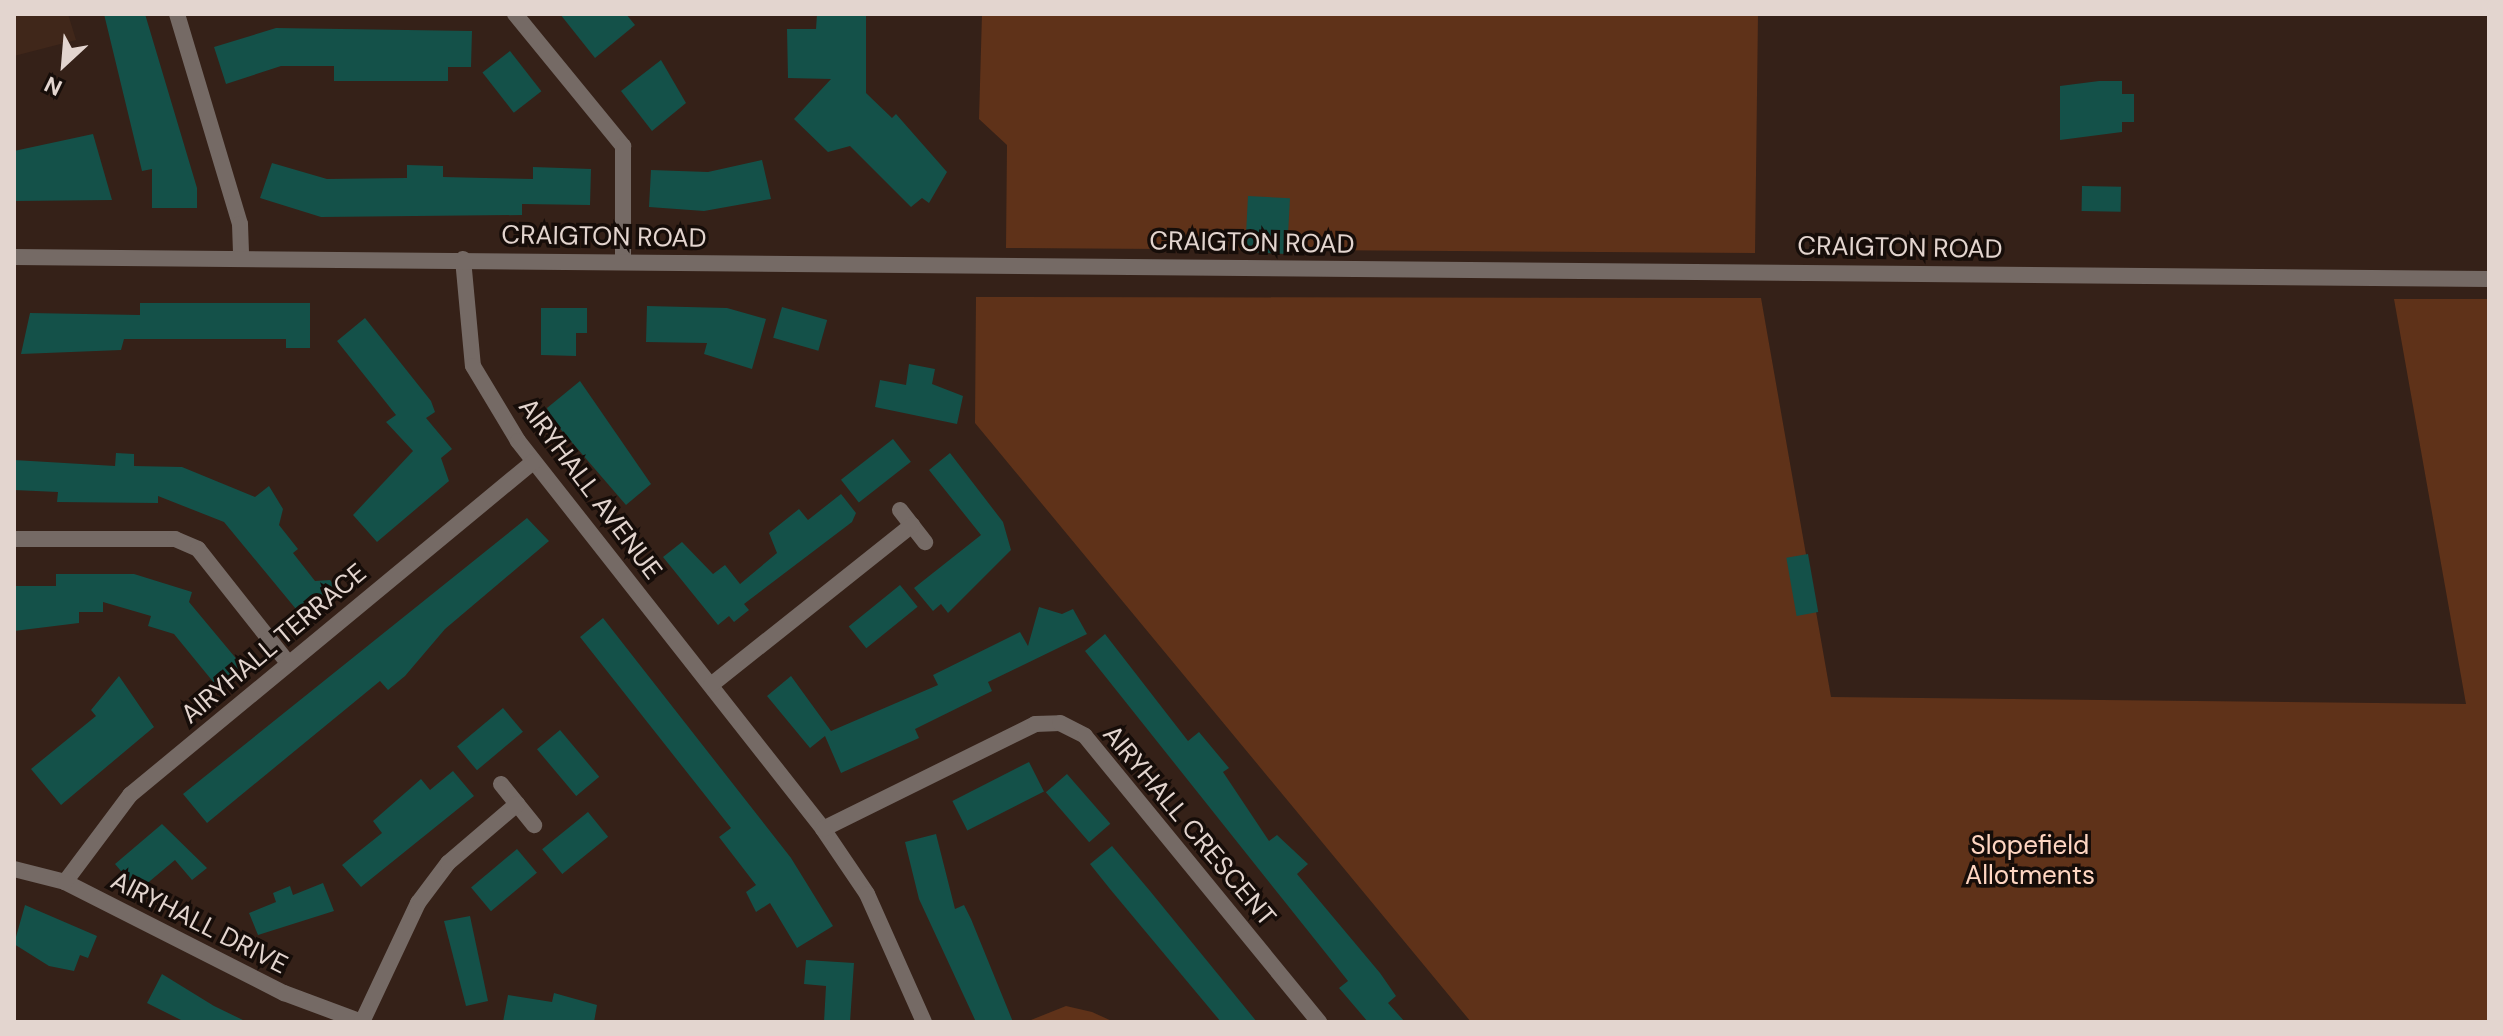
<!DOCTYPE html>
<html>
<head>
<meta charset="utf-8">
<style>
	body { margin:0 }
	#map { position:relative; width:2503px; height:1036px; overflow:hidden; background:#352118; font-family:"DM Sans",sans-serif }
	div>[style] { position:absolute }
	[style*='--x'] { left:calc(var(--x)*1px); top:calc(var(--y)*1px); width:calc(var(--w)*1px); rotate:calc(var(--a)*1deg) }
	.built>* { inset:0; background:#40271a }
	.green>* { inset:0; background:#5f3219 }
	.building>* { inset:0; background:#145149; transform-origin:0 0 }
	.minor>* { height:16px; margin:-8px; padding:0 8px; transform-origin:8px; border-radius:8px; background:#756a65 }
	.tertiary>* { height:16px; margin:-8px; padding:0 8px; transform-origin:8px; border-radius:8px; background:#756a65 }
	span { translate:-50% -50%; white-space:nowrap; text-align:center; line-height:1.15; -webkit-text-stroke:7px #160d09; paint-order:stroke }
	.street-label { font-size:26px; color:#e3d5cf }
	.park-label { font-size:26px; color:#ffd6c2 }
	.frame { position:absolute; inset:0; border:16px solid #e3d5cf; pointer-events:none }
	.north { position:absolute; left:24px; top:24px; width:80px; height:80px; -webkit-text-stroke:6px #160d09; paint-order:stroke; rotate:206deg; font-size:22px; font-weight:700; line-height:32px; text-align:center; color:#e3d5cf }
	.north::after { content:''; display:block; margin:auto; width:28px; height:36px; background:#e3d5cf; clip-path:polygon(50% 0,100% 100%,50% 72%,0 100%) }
</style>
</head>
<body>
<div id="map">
	<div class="built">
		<div style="clip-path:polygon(14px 14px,68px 14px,76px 40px,14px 56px)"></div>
	</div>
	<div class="green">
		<div style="clip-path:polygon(982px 14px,1758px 14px,1755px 253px,1006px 248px,1007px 145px,979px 119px)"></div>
		<div style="clip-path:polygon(976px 297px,1761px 298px,1831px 697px,2466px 704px,2394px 299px,2489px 299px,2489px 1022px,1471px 1022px,975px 423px)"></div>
		<div style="clip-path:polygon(1066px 1006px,1092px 1012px,1114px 1022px,1026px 1022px)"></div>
	</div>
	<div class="building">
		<div style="clip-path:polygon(104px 14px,145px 14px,197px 188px,197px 208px,152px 208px,152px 169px,142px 171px)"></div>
		<div style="clip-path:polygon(560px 14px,626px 14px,635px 25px,595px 58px)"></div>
		<div style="clip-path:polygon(817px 14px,866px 14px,866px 93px,892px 118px,896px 114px,947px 172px,929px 203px,922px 198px,911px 207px,850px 146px,828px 152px,794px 119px,831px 79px,788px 78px,787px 29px,816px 29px)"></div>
		<div style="clip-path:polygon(276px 28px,472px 31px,471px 67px,448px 67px,448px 81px,334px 81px,334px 66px,281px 66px,226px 84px,214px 47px)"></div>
		<div style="left:510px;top:51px;width:51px;height:35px;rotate:52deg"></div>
		<div style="clip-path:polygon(661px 60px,686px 103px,652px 131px,621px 91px)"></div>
		<div style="clip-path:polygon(2099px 81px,2122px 81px,2122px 94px,2134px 94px,2134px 122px,2122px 122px,2122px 132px,2060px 140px,2060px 86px)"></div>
		<div style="clip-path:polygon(93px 134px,112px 200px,14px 201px,14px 151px)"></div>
		<div style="clip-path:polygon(762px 160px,771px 199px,704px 211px,649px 207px,651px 170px,708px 172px)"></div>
		<div style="clip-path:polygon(272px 163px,327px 179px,407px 178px,407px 165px,443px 166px,443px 177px,485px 178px,533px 179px,533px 167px,591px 169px,590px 205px,522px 204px,522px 215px,321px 217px,260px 198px)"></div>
		<div style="left:2082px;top:186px;width:39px;height:25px;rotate:1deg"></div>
		<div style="left:1248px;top:196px;width:42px;height:56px;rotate:3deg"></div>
		<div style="clip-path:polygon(140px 303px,310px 303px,310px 348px,286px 348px,286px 339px,124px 339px,121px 350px,21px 354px,30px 313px,140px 315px)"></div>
		<div style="clip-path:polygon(647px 306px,727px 308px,766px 319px,752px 369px,704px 354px,707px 343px,646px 342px)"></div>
		<div style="left:782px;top:307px;width:47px;height:32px;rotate:16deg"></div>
		<div style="clip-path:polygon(541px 308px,587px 308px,587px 333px,576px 333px,576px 356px,541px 355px)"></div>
		<div style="clip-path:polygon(365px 318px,431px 401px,435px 412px,426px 418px,452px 449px,441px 458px,449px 481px,377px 542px,353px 515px,413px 451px,386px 422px,396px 415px,337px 341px)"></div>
		<div style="clip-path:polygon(909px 364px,935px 369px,932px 384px,963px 396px,957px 424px,875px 407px,880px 380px,906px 385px)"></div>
		<div style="clip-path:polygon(580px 381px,651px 484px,626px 505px,550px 417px,547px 408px)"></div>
		<div style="left:893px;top:439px;width:29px;height:66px;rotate:52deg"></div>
		<div style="clip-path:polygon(116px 453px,134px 454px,134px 466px,182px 467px,255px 497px,269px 486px,283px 509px,279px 525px,298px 549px,293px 553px,315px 581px,330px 580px,340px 592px,305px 620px,224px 522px,158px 496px,158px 503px,57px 502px,58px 492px,14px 490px,14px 460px,115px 466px)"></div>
		<div style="clip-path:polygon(950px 453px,1003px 522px,1011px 550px,948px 613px,941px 604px,933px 611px,914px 588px,981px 535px,929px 470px)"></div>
		<div style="clip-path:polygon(841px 494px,856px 513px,852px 522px,744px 604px,749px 610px,734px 622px,729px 616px,718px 625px,663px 557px,682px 542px,713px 574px,725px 565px,740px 584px,777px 553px,769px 533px,799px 509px,808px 520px)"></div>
		<div style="clip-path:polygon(527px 518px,549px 541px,445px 629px,405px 676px,388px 690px,380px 681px,207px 823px,183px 794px)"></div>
		<div style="left:1808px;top:554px;width:59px;height:22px;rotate:80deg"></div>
		<div style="clip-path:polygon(56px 574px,134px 574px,192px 592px,189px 602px,244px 668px,219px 689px,174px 634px,148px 626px,151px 616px,103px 602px,103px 612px,79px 612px,79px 623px,14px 631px,14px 586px,56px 586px)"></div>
		<div style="left:900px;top:585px;width:28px;height:66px;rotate:51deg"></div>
		<div style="clip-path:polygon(1039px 607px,1062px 614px,1073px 609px,1087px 634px,988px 682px,992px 691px,915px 729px,919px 738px,841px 773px,825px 736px,810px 748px,767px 696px,791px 676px,831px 731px,938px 685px,933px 675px,1020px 632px,1028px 646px)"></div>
		<div style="clip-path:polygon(603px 618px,791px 858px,833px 926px,797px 948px,770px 903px,756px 912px,746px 892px,756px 885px,719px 837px,731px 828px,580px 637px)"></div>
		<div style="clip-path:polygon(1105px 634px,1188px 741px,1199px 732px,1229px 768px,1223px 772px,1269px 841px,1277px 835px,1308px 864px,1297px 874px,1380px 973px,1396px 996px,1388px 1003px,1405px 1022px,1368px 1022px,1339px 988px,1348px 981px,1085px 651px)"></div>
		<div style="clip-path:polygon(119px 676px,154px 727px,61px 805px,31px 769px,96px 716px,91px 710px)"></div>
		<div style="left:503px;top:708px;width:31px;height:60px;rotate:50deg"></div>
		<div style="left:560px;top:730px;width:61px;height:30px;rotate:50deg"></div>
		<div style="left:1029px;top:762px;width:33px;height:86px;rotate:63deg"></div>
		<div style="clip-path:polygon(453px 771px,474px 796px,361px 887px,342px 865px,382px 833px,373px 821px,421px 779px,430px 790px)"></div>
		<div style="left:1067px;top:774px;width:66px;height:28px;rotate:49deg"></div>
		<div style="left:588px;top:812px;width:32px;height:59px;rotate:51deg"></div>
		<div style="clip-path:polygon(162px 824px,207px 868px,192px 880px,175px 860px,138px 891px,115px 864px)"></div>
		<div style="clip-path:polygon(936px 834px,955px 909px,964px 905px,971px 919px,1013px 1022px,976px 1022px,919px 899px,905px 842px)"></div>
		<div style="clip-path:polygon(1112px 846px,1150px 891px,1257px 1022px,1221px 1022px,1110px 889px,1090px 864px)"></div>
		<div style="left:517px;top:849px;width:31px;height:60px;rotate:50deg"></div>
		<div style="clip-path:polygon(323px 883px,334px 911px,258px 935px,249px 913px,276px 902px,273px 893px,290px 886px,293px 895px)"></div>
		<div style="clip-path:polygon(25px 905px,97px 936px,88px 958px,80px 955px,74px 971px,49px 966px,14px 944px)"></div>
		<div style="clip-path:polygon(470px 916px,488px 1001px,466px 1006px,444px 921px)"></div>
		<div style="clip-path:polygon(806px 960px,854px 963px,850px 1022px,824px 1022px,826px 986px,804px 984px)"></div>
		<div style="clip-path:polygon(162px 974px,214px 1006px,247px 1022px,185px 1022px,147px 1003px)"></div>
		<div style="clip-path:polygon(554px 993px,597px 1005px,594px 1022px,503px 1022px,508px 995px,552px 1002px)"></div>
	</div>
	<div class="minor">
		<div style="--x:177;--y:14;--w:219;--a:73.3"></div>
		<div style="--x:240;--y:224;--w:34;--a:88"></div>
		<div style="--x:515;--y:14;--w:171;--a:50.7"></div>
		<div style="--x:623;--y:146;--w:116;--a:90"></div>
		<div style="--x:463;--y:259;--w:107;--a:84.7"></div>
		<div style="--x:473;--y:366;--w:87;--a:59"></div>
		<div style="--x:518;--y:441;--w:494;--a:51.8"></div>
		<div style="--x:823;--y:829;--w:78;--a:55.9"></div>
		<div style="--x:867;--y:894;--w:140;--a:66"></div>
		<div style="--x:900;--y:510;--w:41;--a:52"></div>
		<div style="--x:14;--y:539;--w:161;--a:0"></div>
		<div style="--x:175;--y:539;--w:25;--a:23"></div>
		<div style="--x:198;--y:549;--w:145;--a:51.7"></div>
		<div style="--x:711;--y:685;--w:257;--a:-38.5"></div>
		<div style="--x:501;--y:784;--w:53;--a:51.2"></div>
		<div style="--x:823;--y:829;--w:237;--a:-26.3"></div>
		<div style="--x:1035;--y:724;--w:25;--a:-2"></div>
		<div style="--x:1060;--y:723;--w:28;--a:27"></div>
		<div style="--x:1085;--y:736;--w:370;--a:50.7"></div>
		<div style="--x:14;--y:869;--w:53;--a:14.3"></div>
		<div style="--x:65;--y:882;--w:246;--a:26.9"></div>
		<div style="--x:284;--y:993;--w:83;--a:20.4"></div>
		<div style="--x:65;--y:882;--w:109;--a:-53.2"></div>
		<div style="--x:130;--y:795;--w:523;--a:-39.57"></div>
		<div style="--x:362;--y:1022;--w:132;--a:-64.8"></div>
		<div style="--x:418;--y:903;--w:50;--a:-53.1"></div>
		<div style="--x:448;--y:863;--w:91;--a:-40.5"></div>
	</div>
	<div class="tertiary">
		<div style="--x:14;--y:257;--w:2475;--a:0.51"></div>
	</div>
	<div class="street-label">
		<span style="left:604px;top:237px;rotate:1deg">CRAIGTON ROAD</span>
		<span style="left:1252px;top:243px;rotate:1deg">CRAIGTON ROAD</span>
		<span style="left:1900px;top:248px;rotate:1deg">CRAIGTON ROAD</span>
		<span style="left:590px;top:489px;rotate:53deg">AIRYHALL AVENUE</span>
		<span style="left:274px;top:644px;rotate:-40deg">AIRYHALL TERRACE</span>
		<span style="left:1189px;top:826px;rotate:50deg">AIRYHALL CRESCENT</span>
		<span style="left:199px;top:923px;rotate:27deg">AIRYHALL DRIVE</span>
	</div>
	<div class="park-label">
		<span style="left:2030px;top:861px">Slopefield<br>Allotments</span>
	</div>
	<div class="frame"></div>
	<div class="north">N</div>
</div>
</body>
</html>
